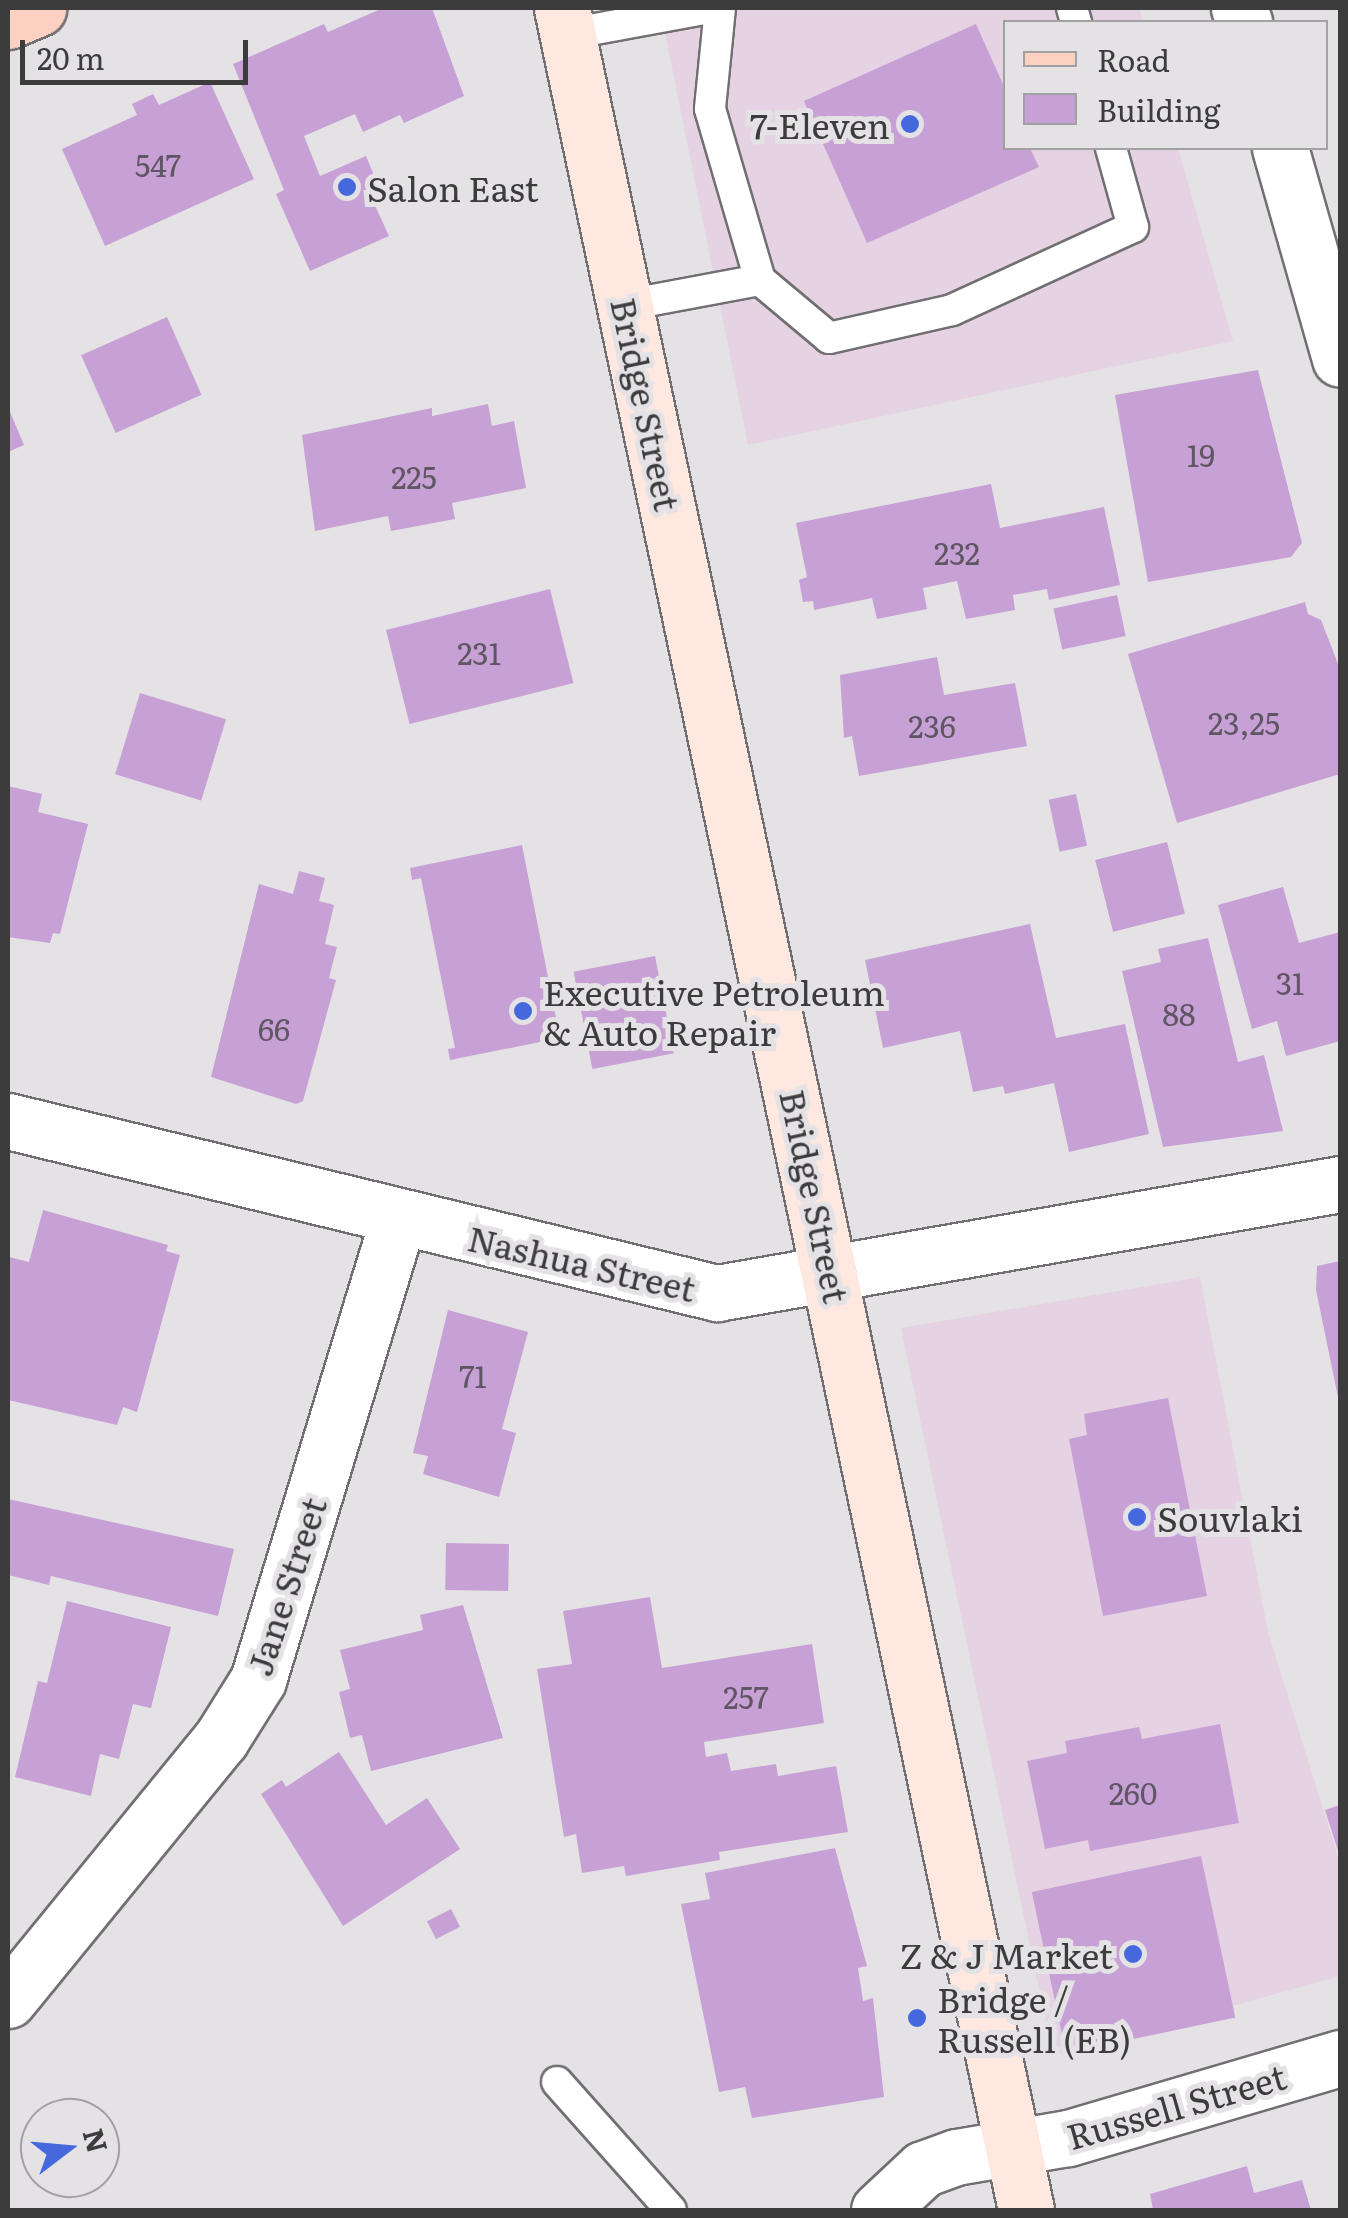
<!DOCTYPE html>
<html>
<head>
<meta charset="utf-8">
<style>
	body { margin:0 }
	#map { position:relative; width:1348px; height:2218px; overflow:hidden; background:#e4e2e5; font-family:Literata,serif }
	div>[style] { position:absolute }
	[style*='--x'] { left:calc(var(--x)*1px); top:calc(var(--y)*1px); width:calc(var(--w)*1px); rotate:calc(var(--a)*1deg) }
	.commercial>* { inset:0; background:#e5d2e2 }
	.building>* { inset:0; background:#c7a1d5; transform-origin:0 0 }
	.roads { filter:drop-shadow(2px 0 #716f72) drop-shadow(-2px 0 #716f72) drop-shadow(0 2px #716f72) drop-shadow(0 -2px #716f72) }
	.lane>* { height:30px; margin:-15px; padding:0 15px; transform-origin:15px; border-radius:15px; background:#fff }
	.street>* { height:55px; margin:-27.5px; padding:0 27.5px; transform-origin:27.5px; border-radius:27.5px; background:#fff }
	.secondary>* { height:55px; margin:-27.5px; padding:0 27.5px; transform-origin:27.5px; border-radius:27.5px; background:#fee8e0 }
	.primary>* { height:55px; margin:-27.5px; padding:0 27.5px; transform-origin:27.5px; border-radius:27.5px; background:#fcd1c2 }
	.dots>* { width:28px; height:28px; translate:-50% -50%; box-sizing:border-box; border:5px solid #e4e2e5; border-radius:50% }
	span { translate:-50% -50%; white-space:nowrap; text-align:center; line-height:1.15; -webkit-text-stroke:10px #e4e2e5; paint-order:stroke }
	.number-label { font-size:30px; color:#5f5563 }
	.number-label span { -webkit-text-stroke-width:0 }
	.poi-label { font-size:35px; color:#3c3c3d }
	.right { translate:-100% -50%; text-align:right }
	.left { translate:0 -50%; text-align:left }
	.street-label { font-size:35px; color:#3c3c3d }
	.frame { position:absolute; inset:0; border:10px solid #3c3c3d; pointer-events:none }
	.legend { position:absolute; left:1003px; top:20px; width:325px; height:130px; box-sizing:border-box; background:#e4e2e5; border:2px solid #a1a0a2; margin:0; padding:12px 18px; list-style:none; font-size:30px; color:#3c3c3d }
	.legend li { display:flex; align-items:center; gap:20px; height:50px }
	.legend b { width:50px; border:2px solid #a1a0a2 }
	.north { position:absolute; left:20px; top:2098px; width:100px; height:100px; box-sizing:border-box; background:#e4e2e5; border:2px solid #a1a0a2; border-radius:50%; rotate:74deg; font-size:28px; font-weight:700; line-height:40px; text-align:center; color:#3c3c3d }
	.north::after { content:''; display:block; margin:auto; width:35px; height:45px; background:#4569dc; clip-path:polygon(50% 0,100% 100%,50% 72%,0 100%) }
	.scale { position:absolute; left:20px; top:40px; width:228px; height:45px; box-sizing:border-box; border:5px solid #3c3c3d; border-top:0; padding-left:12px; font-size:30px; line-height:35px; white-space:nowrap; color:#3c3c3d; -webkit-text-stroke:8px #e4e2e5; paint-order:stroke }
</style>
</head>
<body>
<div id="map">
	<div class="commercial">
		<div style="clip-path:polygon(660px 8px,1139px 8px,1143px 22px,1006px 22px,1006px 148px,1178px 148px,1233px 341px,748px 445px)"></div>
		<div style="clip-path:polygon(1200px 1277px,1268px 1632px,1340px 1863px,1340px 1976px,1053px 2056px,901px 1328px)"></div>
	</div>
	<div class="building">
		<div style="clip-path:polygon(383px 8px,432px 8px,464px 96px,404px 123px,400px 115px,363px 132px,355px 114px,304px 136px,320px 176px,366px 156px,382px 194px,372px 199px,389px 236px,310px 271px,276px 194px,284px 190px,233px 64px,324px 24px,328px 32px)"></div>
		<div style="clip-path:polygon(976px 24px,1006px 91px,1006px 148px,1030px 148px,1039px 167px,867px 243px,804px 101px)"></div>
		<div style="clip-path:polygon(210px 82px,254px 179px,105px 246px,62px 149px,137px 115px,132px 104px,153px 94px,159px 105px)"></div>
		<div style="left:167px;top:317px;width:85px;height:94px;rotate:66deg"></div>
		<div style="clip-path:polygon(1258px 370px,1302px 543px,1291px 557px,1148px 582px,1115px 395px)"></div>
		<div style="clip-path:polygon(488px 404px,492px 426px,514px 421px,526px 488px,452px 503px,455px 519px,391px 531px,388px 516px,315px 531px,302px 435px,432px 408px,432px 416px)"></div>
		<div style="clip-path:polygon(8px 407px,24px 445px,8px 452px)"></div>
		<div style="clip-path:polygon(991px 484px,1000px 528px,1104px 507px,1120px 585px,1049px 600px,1047px 589px,1013px 595px,1015px 610px,966px 619px,957px 581px,923px 588px,927px 609px,877px 619px,872px 598px,814px 610px,813px 601px,803px 602px,799px 580px,807px 577px,796px 523px)"></div>
		<div style="left:550px;top:589px;width:97px;height:169px;rotate:76deg"></div>
		<div style="left:1117px;top:595px;width:42px;height:65px;rotate:78deg"></div>
		<div style="clip-path:polygon(1305px 602px,1308px 614px,1321px 620px,1340px 669px,1340px 774px,1177px 823px,1128px 654px)"></div>
		<div style="clip-path:polygon(937px 657px,944px 695px,1015px 683px,1027px 746px,859px 776px,852px 736px,844px 738px,840px 675px)"></div>
		<div style="left:140px;top:693px;width:90px;height:85px;rotate:17deg"></div>
		<div style="clip-path:polygon(8px 786px,42px 794px,38px 812px,88px 824px,60px 934px,53px 933px,50px 943px,8px 937px)"></div>
		<div style="left:1076px;top:794px;width:53px;height:28px;rotate:78deg"></div>
		<div style="left:1167px;top:842px;width:74px;height:74px;rotate:76deg"></div>
		<div style="clip-path:polygon(522px 845px,560px 1038px,450px 1060px,448px 1049px,455px 1048px,421px 878px,412px 880px,410px 868px)"></div>
		<div style="clip-path:polygon(299px 871px,325px 878px,319px 901px,334px 905px,325px 944px,337px 947px,329px 978px,336px 980px,303px 1101px,296px 1104px,211px 1077px,259px 884px,293px 894px)"></div>
		<div style="clip-path:polygon(1283px 887px,1299px 943px,1340px 932px,1340px 1041px,1286px 1056px,1277px 1021px,1252px 1029px,1218px 905px)"></div>
		<div style="clip-path:polygon(1030px 924px,1056px 1038px,1125px 1024px,1149px 1134px,1069px 1152px,1054px 1083px,1005px 1094px,1003px 1086px,973px 1092px,960px 1031px,883px 1048px,865px 960px)"></div>
		<div style="clip-path:polygon(1208px 938px,1238px 1062px,1264px 1055px,1283px 1131px,1163px 1147px,1122px 971px,1161px 962px,1158px 949px)"></div>
		<div style="left:655px;top:956px;width:99px;height:83px;rotate:79deg"></div>
		<div style="clip-path:polygon(43px 1210px,168px 1245px,166px 1251px,180px 1255px,137px 1412px,123px 1407px,117px 1425px,8px 1400px,8px 1263px,9px 1257px,29px 1262px)"></div>
		<div style="clip-path:polygon(1340px 1261px,1340px 1402px,1339px 1402px,1316px 1290px,1317px 1266px)"></div>
		<div style="clip-path:polygon(448px 1310px,528px 1332px,502px 1429px,516px 1433px,499px 1497px,423px 1474px,428px 1456px,413px 1453px)"></div>
		<div style="clip-path:polygon(1168px 1398px,1207px 1596px,1103px 1616px,1069px 1439px,1087px 1435px,1084px 1414px)"></div>
		<div style="clip-path:polygon(8px 1499px,234px 1549px,218px 1616px,51px 1576px,49px 1585px,8px 1575px)"></div>
		<div style="left:446px;top:1543px;width:63px;height:47px;rotate:1deg"></div>
		<div style="clip-path:polygon(650px 1597px,662px 1668px,812px 1644px,824px 1723px,704px 1742px,706px 1757px,727px 1753px,731px 1771px,776px 1764px,778px 1776px,836px 1766px,848px 1832px,719px 1852px,720px 1860px,626px 1876px,624px 1866px,582px 1873px,576px 1834px,564px 1837px,537px 1669px,572px 1664px,563px 1611px)"></div>
		<div style="clip-path:polygon(67px 1601px,171px 1627px,151px 1708px,133px 1704px,119px 1759px,100px 1754px,91px 1796px,15px 1777px,38px 1681px,47px 1683px)"></div>
		<div style="clip-path:polygon(463px 1605px,503px 1738px,371px 1771px,362px 1735px,350px 1738px,339px 1692px,350px 1689px,340px 1650px,423px 1630px,420px 1615px)"></div>
		<div style="clip-path:polygon(1220px 1724px,1239px 1823px,1090px 1851px,1088px 1840px,1045px 1849px,1027px 1761px,1067px 1753px,1065px 1741px,1139px 1727px,1142px 1739px)"></div>
		<div style="clip-path:polygon(339px 1752px,386px 1825px,427px 1798px,460px 1849px,343px 1926px,261px 1794px,282px 1780px,286px 1787px)"></div>
		<div style="clip-path:polygon(1340px 1805px,1340px 1857px,1325px 1810px)"></div>
		<div style="clip-path:polygon(835px 1848px,867px 1966px,858px 1968px,863px 2001px,873px 1998px,884px 2097px,752px 2118px,745px 2087px,719px 2092px,681px 1904px,710px 1899px,705px 1873px)"></div>
		<div style="left:1201px;top:1856px;width:165px;height:173px;rotate:78deg"></div>
		<div style="left:451px;top:1909px;width:20px;height:27px;rotate:63deg"></div>
		<div style="clip-path:polygon(1247px 2166px,1254px 2193px,1302px 2180px,1311px 2210px,1153px 2210px,1150px 2194px)"></div>
	</div>
	<div class="roads">
		<div class="lane">
			<div style="--x:720;--y:8;--w:101;--a:95.7"></div>
			<div style="--x:710;--y:109;--w:178;--a:73.7"></div>
			<div style="--x:1072;--y:8;--w:15;--a:74"></div>
			<div style="--x:568;--y:34;--w:143;--a:-10.4"></div>
			<div style="--x:626;--y:305;--w:136;--a:-10.6"></div>
			<div style="--x:760;--y:280;--w:90;--a:40"></div>
			<div style="--x:829;--y:338;--w:126;--a:-12.8"></div>
			<div style="--x:952;--y:310;--w:199;--a:-24.6"></div>
			<div style="--x:1133;--y:227;--w:82;--a:-105.6"></div>
			<div style="--x:557;--y:2082;--w:171;--a:48.3"></div>
		</div>
		<div class="street">
			<div style="--x:1239;--y:8;--w:15;--a:70"></div>
			<div style="--x:1280;--y:148;--w:219;--a:74.1"></div>
			<div style="--x:8;--y:1121;--w:730;--a:13.64"></div>
			<div style="--x:717;--y:1293;--w:632;--a:-9.92"></div>
			<div style="--x:8;--y:2000;--w:337;--a:-50.8"></div>
			<div style="--x:221;--y:1739;--w:70;--a:-57.9"></div>
			<div style="--x:258;--y:1680;--w:482;--a:-73.1"></div>
			<div style="--x:879;--y:2210;--w:60;--a:-43"></div>
			<div style="--x:923;--y:2169;--w:35;--a:-20"></div>
			<div style="--x:956;--y:2157;--w:114;--a:-9.6"></div>
			<div style="--x:1068;--y:2138;--w:284;--a:-16.4"></div>
		</div>
		<div class="secondary">
			<div style="--x:562;--y:8;--w:2250;--a:78.1"></div>
		</div>
		<div class="primary">
			<div style="--x:8;--y:21;--w:33;--a:-23"></div>
		</div>
	</div>
	<div class="dots">
		<div style="left:910px;top:124px;background:#4569dc"></div>
		<div style="left:347px;top:187px;background:#4569dc"></div>
		<div style="left:523px;top:1011px;background:#4569dc"></div>
		<div style="left:1137px;top:1517px;background:#4569dc"></div>
		<div style="left:1133px;top:1954px;background:#4569dc"></div>
		<div style="left:917px;top:2018px;background:#4569dc"></div>
	</div>
	<div class="number-label">
		<span style="left:158px;top:164px">547</span>
		<span style="left:1201px;top:454px">19</span>
		<span style="left:414px;top:476px">225</span>
		<span style="left:957px;top:552px">232</span>
		<span style="left:479px;top:652px">231</span>
		<span style="left:1244px;top:722px">23,25</span>
		<span style="left:932px;top:725px">236</span>
		<span style="left:1290px;top:982px">31</span>
		<span style="left:1179px;top:1013px">88</span>
		<span style="left:274px;top:1028px">66</span>
		<span style="left:473px;top:1375px">71</span>
		<span style="left:746px;top:1696px">257</span>
		<span style="left:1133px;top:1792px">260</span>
	</div>
	<div class="poi-label">
		<span class="right" style="left:890px;top:124px">7-Eleven</span>
		<span class="left" style="left:367px;top:187px">Salon East</span>
		<span class="left" style="left:543px;top:1011px">Executive Petroleum<br>&amp; Auto Repair</span>
		<span class="left" style="left:1157px;top:1517px">Souvlaki</span>
		<span class="right" style="left:1113px;top:1954px">Z &amp; J Market</span>
		<span class="left" style="left:937px;top:2018px">Bridge /<br>Russell (EB)</span>
	</div>
	<div class="street-label">
		<span style="left:647px;top:404px;rotate:78deg">Bridge Street</span>
		<span style="left:816px;top:1196px;rotate:78deg">Bridge Street</span>
		<span style="left:582px;top:1262px;rotate:13deg">Nashua Street</span>
		<span style="left:285px;top:1586px;rotate:-72deg">Jane Street</span>
		<span style="left:1176px;top:2105px;rotate:-16deg">Russell Street</span>
	</div>
	<div class="frame"></div>
	<ul class="legend">
	<li><b style="height:12px;background:#fcd1c2"></b>Road</li>
	<li><b style="height:28px;background:#c7a1d5"></b>Building</li>
	</ul>
	<div class="north">N</div>
	<div class="scale">20 m</div>
</div>
</body>
</html>
